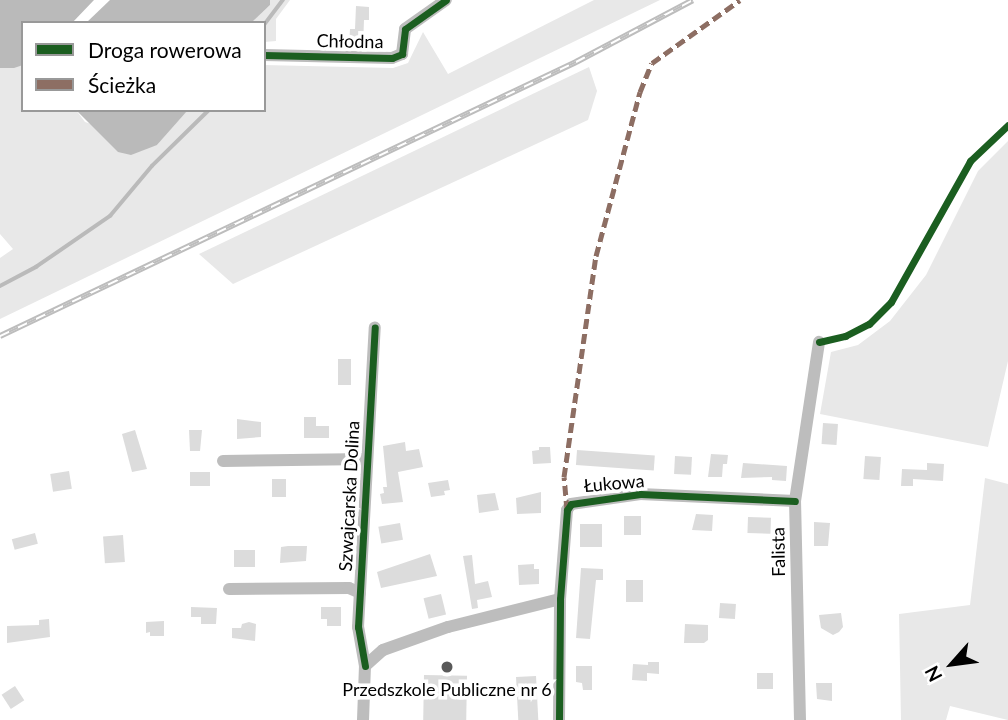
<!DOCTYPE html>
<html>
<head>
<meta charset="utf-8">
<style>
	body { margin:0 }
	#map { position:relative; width:1008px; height:720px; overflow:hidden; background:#fff; font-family:Lato,sans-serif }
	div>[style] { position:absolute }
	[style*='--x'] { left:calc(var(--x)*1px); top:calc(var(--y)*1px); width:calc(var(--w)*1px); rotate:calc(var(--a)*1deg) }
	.green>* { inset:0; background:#e8e8e8 }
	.water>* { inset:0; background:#bababa }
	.stream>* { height:3.5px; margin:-1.75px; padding:0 1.75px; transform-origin:1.75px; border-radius:1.75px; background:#bababa }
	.building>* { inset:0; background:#dcdcdc; transform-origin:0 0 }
	.street>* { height:12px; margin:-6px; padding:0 6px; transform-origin:6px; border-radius:6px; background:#bdbdbd }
	.rail>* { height:6px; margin-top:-3px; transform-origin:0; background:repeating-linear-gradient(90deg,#fff 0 10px,#bdbdbd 0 20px); box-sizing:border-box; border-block:2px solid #bdbdbd }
	.quiet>* { height:5px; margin-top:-2.5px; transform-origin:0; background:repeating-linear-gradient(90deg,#8d6e63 0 10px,transparent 0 15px) }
	.cycleway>* { height:7px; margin:-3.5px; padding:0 3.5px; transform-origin:3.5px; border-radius:3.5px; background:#1b5e20 }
	.dots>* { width:19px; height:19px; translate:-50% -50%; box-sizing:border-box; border:4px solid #fff; border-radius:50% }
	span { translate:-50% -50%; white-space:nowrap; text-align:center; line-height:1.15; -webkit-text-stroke:7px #fff; paint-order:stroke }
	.street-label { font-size:18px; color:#000 }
	.poi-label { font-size:18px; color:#000 }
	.legend { position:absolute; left:21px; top:21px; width:245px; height:91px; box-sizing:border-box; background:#fff; border:2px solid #999; margin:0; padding:9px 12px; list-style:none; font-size:21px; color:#000 }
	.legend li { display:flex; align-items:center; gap:14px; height:35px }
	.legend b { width:35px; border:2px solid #999 }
	.north { position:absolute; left:917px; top:629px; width:70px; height:70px; -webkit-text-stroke:5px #fff; paint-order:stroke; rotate:242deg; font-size:19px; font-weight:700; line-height:28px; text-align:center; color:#000 }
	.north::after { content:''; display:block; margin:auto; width:24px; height:32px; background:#000; clip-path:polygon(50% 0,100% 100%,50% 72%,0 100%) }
</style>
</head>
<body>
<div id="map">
	<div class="green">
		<div style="clip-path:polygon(270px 0,290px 0,276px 19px,276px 41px,264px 42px,264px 23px,251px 23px,270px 5px)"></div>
		<div style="clip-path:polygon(594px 0,660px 0,0 319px,0 258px,13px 249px,0 234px,0 68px,23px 65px,23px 110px,76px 110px,85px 122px,157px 145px,188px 110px,264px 110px,264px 65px,393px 68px,408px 63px,423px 32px,448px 74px)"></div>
		<div style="clip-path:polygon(589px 67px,597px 91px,588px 120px,233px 284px,199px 254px)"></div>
		<div style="clip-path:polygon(1008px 141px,1008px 361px,988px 447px,820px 414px,831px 352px,858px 345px,890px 321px,926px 275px,978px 171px)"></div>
		<div style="clip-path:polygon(985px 478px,1008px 484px,1008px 720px,950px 706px,946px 720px,901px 720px,899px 614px,970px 605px)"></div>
	</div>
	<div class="water">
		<div style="clip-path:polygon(0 0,94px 0,72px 23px,23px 23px,23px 65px,14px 68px,0 68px)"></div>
		<div style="clip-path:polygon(110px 0,270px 0,270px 5px,251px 23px,86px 23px)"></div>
		<div style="clip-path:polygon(76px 110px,188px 110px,157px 145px,131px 155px,118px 152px)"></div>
	</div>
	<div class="stream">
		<div style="--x:264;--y:25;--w:31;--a:-53"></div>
		<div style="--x:0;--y:286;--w:41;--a:-27.8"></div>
		<div style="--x:36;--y:267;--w:90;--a:-34.6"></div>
		<div style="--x:110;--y:216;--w:65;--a:-50"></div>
		<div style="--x:152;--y:166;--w:80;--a:-44.5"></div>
	</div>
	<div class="building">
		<div style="clip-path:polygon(356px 6px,369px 7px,369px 20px,364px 20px,363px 47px,349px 46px,350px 29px,355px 29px)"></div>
		<div style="left:338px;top:359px;width:13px;height:26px"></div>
		<div style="clip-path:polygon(304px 417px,316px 417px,316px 426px,329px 426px,329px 438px,304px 438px)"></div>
		<div style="clip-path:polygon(237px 419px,261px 422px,261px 437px,237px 439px)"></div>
		<div style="left:823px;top:423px;width:15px;height:21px;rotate:4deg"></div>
		<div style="clip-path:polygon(135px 430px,147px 469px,132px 472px,122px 434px)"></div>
		<div style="clip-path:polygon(189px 430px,202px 430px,200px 451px,190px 451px)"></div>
		<div style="clip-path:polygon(405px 442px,406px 451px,419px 449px,423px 467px,398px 472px,403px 502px,382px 504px,380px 494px,384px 493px,383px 487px,387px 487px,383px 446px)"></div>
		<div style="clip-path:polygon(539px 447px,550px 447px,551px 463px,533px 464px,532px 451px,539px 450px)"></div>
		<div style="left:577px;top:450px;width:78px;height:15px;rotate:4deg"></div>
		<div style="clip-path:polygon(711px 454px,728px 455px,727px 464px,723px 464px,722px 477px,708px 477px)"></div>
		<div style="left:675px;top:456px;width:17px;height:18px;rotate:3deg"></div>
		<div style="left:865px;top:456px;width:16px;height:23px;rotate:4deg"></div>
		<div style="clip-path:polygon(743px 463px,787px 466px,786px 481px,772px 480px,772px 477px,741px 478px)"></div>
		<div style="clip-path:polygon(927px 463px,944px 464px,943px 481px,913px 479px,913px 486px,901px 486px,902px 469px,927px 470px)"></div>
		<div style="left:69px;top:471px;width:18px;height:19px;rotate:81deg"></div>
		<div style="left:190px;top:472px;width:20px;height:14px"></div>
		<div style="left:272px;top:479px;width:14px;height:18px"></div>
		<div style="clip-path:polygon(448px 480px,450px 490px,444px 491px,445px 495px,431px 497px,428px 483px)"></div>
		<div style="clip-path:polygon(541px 492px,541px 513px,517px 514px,516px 498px)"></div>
		<div style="clip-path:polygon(495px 493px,499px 510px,479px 513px,477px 495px)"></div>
		<div style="clip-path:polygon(696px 514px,713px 515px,712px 531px,692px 530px)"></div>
		<div style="left:641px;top:516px;width:19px;height:17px;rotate:90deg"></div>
		<div style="left:748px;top:517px;width:23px;height:16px;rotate:2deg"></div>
		<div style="clip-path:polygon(814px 522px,830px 523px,828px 546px,814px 546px)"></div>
		<div style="left:400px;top:523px;width:17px;height:22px;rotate:80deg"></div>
		<div style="left:580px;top:524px;width:22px;height:23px"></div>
		<div style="left:35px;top:533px;width:11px;height:24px;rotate:75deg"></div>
		<div style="left:123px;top:535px;width:27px;height:20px;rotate:86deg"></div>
		<div style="clip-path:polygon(288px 546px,307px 546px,306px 561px,280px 563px,281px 547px)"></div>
		<div style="left:234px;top:550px;width:21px;height:17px"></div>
		<div style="clip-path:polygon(430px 554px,437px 576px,381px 588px,377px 572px)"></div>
		<div style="clip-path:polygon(472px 555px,475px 584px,488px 581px,492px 597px,477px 600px,478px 608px,472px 609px,463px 556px)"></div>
		<div style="clip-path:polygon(534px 564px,534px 569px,539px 569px,539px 584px,519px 585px,518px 565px)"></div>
		<div style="clip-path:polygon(581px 568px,603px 569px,603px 580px,596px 580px,590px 639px,576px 638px)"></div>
		<div style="left:626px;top:580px;width:17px;height:22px"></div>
		<div style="left:441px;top:594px;width:21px;height:18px;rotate:76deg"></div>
		<div style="left:720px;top:603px;width:16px;height:15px;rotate:4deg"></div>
		<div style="clip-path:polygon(191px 607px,217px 608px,216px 624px,201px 624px,201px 617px,191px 617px)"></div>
		<div style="clip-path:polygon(321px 607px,341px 607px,341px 626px,327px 626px,327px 619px,321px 619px)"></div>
		<div style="clip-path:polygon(841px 613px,843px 627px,839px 632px,833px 635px,821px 628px,819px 615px)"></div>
		<div style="clip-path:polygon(49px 619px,50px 637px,7px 643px,7px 626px,39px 625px,39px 620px)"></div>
		<div style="clip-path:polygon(164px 621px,164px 636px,150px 636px,150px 632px,146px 633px,146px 622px)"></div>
		<div style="clip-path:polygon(249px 622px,256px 624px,255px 641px,232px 638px,232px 628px,241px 628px,242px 624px)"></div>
		<div style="clip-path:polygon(685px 624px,708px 625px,708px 640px,704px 643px,684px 643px)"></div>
		<div style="clip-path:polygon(648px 662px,659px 662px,659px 674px,647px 673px,647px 681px,632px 680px,633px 664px,648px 665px)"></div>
		<div style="clip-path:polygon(576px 666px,592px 666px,592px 690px,583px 690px,582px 683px,576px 682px)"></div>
		<div style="left:757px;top:673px;width:16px;height:16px"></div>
		<div style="left:424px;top:675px;width:43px;height:45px;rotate:1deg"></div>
		<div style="left:536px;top:676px;width:44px;height:20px;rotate:87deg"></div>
		<div style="clip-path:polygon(816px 683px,832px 683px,832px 701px,817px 699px)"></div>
		<div style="left:15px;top:686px;width:17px;height:16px;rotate:57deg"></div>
	</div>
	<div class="street">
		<div style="--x:264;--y:55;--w:128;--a:1.3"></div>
		<div style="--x:392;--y:58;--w:11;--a:-22"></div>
		<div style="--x:402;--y:54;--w:25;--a:-83"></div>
		<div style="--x:405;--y:29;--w:50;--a:-35.3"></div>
		<div style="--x:223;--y:461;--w:144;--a:-0.8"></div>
		<div style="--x:229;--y:589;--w:120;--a:-0.5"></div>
		<div style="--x:349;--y:588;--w:12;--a:24"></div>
		<div style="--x:365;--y:666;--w:40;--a:-100"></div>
		<div style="--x:358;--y:627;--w:300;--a:-86.8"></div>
		<div style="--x:363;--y:720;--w:54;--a:-87.9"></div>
		<div style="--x:365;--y:666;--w:24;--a:-42"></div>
		<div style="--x:383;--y:650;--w:69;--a:-19.5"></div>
		<div style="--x:448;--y:627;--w:115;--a:-14"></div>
		<div style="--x:559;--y:720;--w:121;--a:-89.5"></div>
		<div style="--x:560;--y:599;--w:89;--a:-85.5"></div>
		<div style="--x:567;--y:510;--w:7;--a:-56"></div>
		<div style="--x:571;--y:504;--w:70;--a:-8.2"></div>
		<div style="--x:640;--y:494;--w:155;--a:2.6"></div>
		<div style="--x:800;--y:720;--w:219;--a:-91.3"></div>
		<div style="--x:795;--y:501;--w:161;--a:-81.4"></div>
	</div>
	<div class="rail">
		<div style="--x:0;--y:336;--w:638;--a:-25.44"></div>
		<div style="--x:576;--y:62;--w:132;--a:-27.9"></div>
	</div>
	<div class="quiet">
		<div style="--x:567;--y:510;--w:33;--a:-95"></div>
		<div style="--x:564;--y:477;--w:223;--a:-81.8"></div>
		<div style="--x:596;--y:256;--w:170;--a:-75"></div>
		<div style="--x:640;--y:92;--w:31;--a:-68"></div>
		<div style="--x:652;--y:63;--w:108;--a:-35.6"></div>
	</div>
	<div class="cycleway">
		<div style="--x:264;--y:55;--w:128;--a:1.3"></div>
		<div style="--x:392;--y:58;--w:11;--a:-22"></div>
		<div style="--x:402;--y:54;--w:25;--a:-83"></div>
		<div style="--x:405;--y:29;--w:50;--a:-35.3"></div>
		<div style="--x:819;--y:342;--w:27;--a:-13"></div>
		<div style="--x:845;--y:336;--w:27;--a:-27"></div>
		<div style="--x:869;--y:324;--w:31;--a:-45"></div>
		<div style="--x:891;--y:302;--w:162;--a:-60.7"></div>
		<div style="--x:970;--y:161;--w:52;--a:-43.5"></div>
		<div style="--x:365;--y:666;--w:40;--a:-100"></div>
		<div style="--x:358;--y:627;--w:300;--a:-86.8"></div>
		<div style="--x:559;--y:720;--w:121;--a:-89.5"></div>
		<div style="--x:560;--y:599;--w:89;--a:-85.5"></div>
		<div style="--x:567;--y:510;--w:7;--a:-56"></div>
		<div style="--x:571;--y:504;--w:70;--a:-8.2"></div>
		<div style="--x:640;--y:494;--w:155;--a:2.6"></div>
	</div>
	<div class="dots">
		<div style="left:447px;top:667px;background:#595959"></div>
	</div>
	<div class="street-label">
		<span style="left:350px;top:41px;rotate:1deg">Chłodna</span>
		<span style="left:614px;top:483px;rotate:-5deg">Łukowa</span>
		<span style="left:349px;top:496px;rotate:-87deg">Szwajcarska Dolina</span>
		<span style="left:778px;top:552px;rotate:-91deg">Falista</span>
	</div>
	<div class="poi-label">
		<span style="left:447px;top:689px">Przedszkole Publiczne nr 6</span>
	</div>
	<ul class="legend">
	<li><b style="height:9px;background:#1b5e20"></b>Droga rowerowa</li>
	<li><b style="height:9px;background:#8d6e63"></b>Ścieżka</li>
	</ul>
	<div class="north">N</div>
</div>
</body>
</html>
